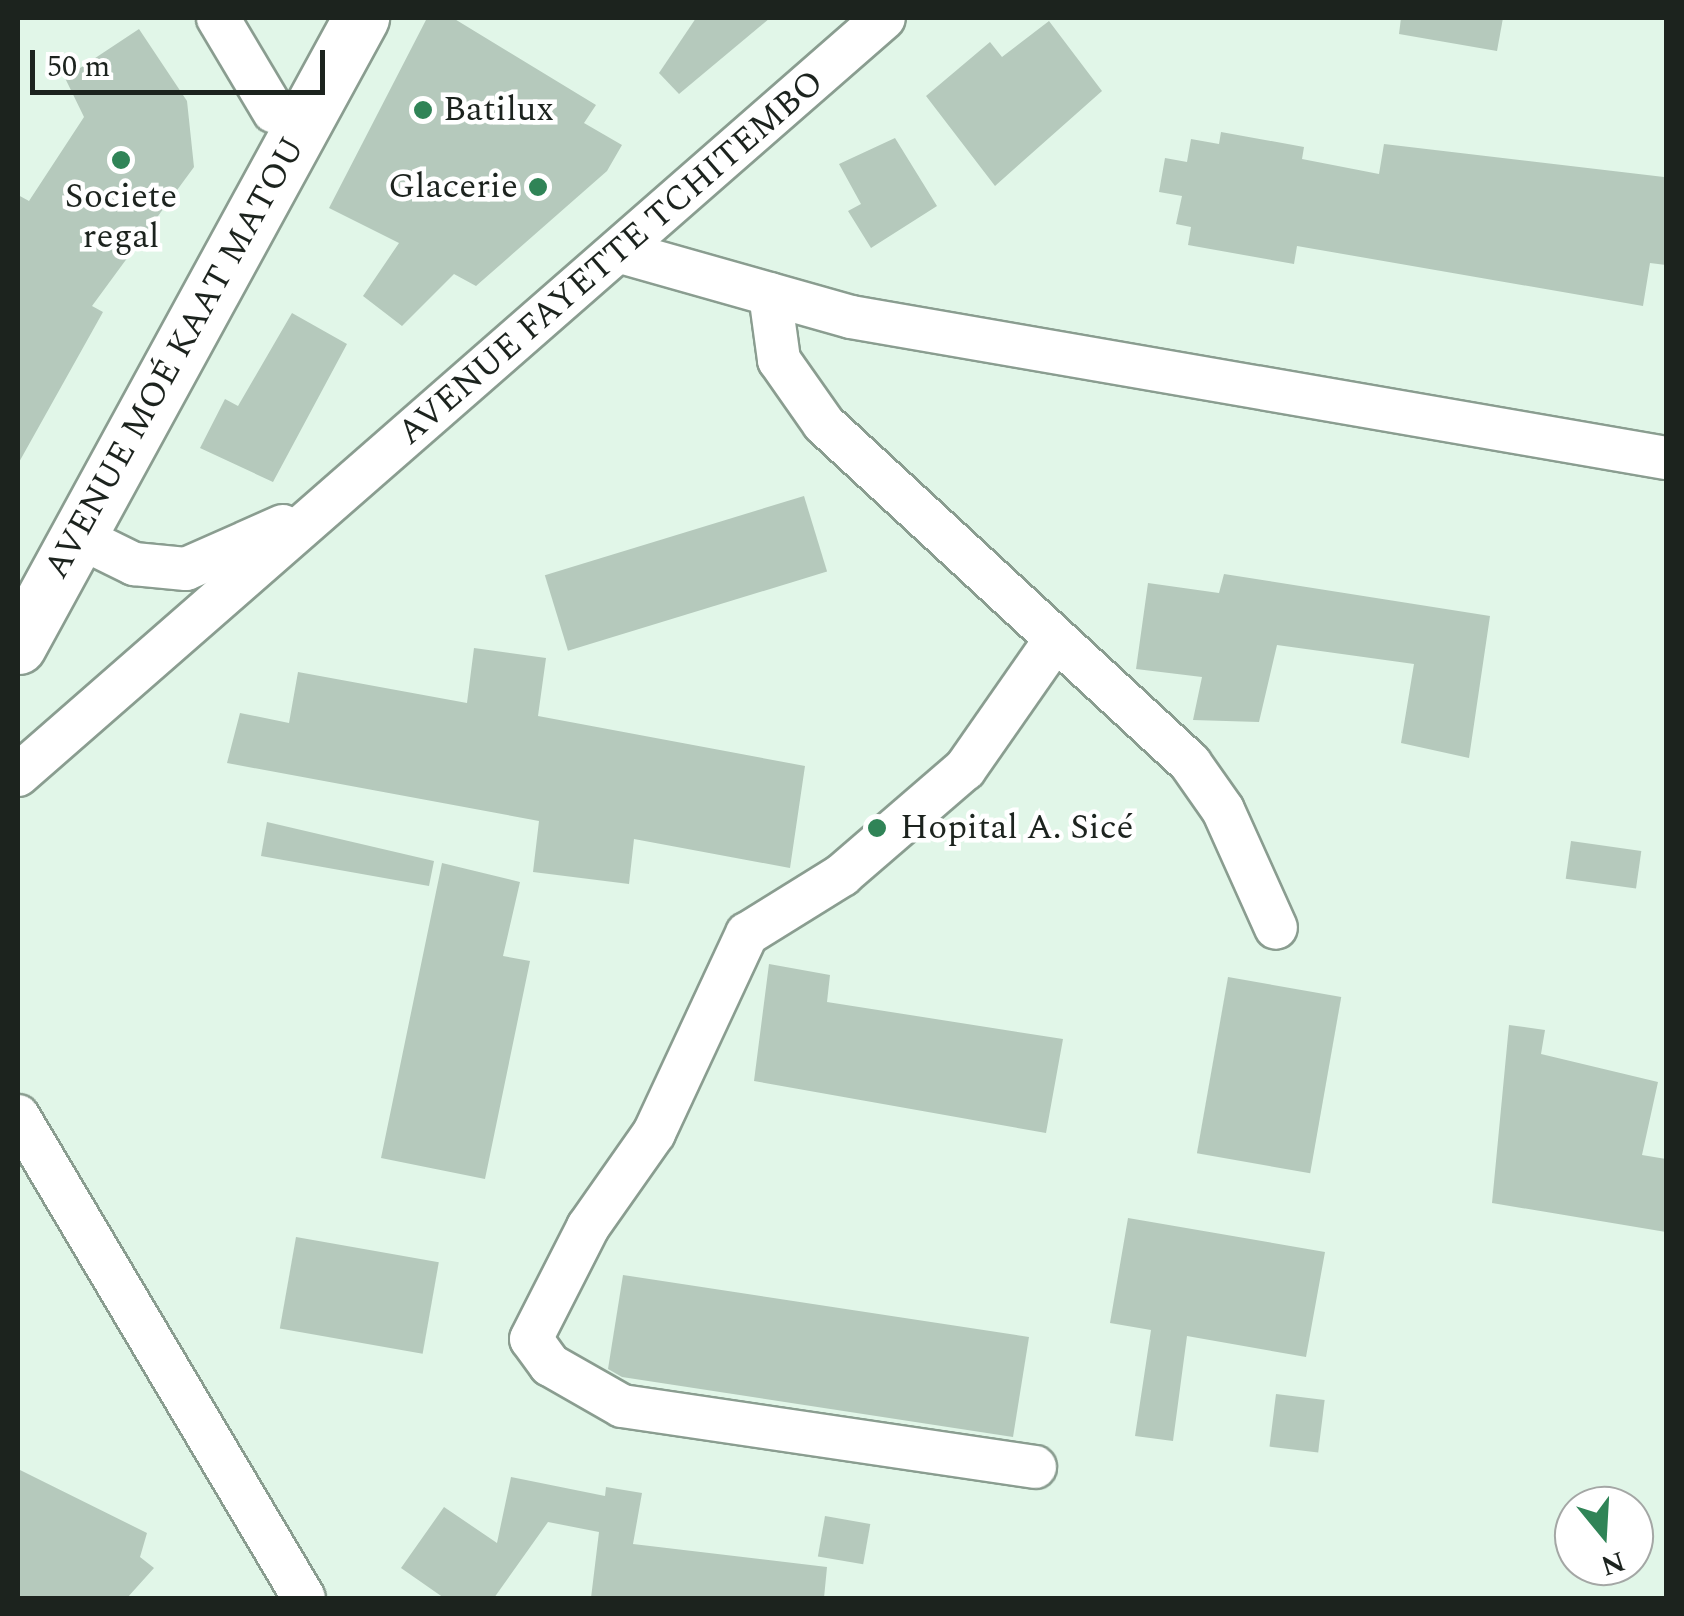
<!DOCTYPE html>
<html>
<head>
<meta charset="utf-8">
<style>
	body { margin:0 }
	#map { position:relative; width:1684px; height:1616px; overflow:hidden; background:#e1f6e8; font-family:Spectral,serif }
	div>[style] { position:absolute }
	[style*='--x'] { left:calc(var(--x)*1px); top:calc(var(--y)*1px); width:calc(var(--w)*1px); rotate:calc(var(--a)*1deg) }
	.building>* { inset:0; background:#b5c9bc; transform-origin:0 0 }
	.roads { filter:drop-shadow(2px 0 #8a9d90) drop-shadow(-2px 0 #8a9d90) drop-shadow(0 2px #8a9d90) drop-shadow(0 -2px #8a9d90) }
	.minor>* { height:42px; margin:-21px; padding:0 21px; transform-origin:21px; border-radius:21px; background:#fff }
	.major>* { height:55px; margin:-27.5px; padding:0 27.5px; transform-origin:27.5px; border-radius:27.5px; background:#fff }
	.dots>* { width:28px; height:28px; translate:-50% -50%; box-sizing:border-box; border:5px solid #fff; border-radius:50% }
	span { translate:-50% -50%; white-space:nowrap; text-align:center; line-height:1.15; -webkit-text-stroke:9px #fff; paint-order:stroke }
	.poi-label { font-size:35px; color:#1c231e }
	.left { translate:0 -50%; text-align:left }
	.right { translate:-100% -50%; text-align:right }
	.street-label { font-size:35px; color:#1c231e }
	.frame { position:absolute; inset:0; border:20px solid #1c231e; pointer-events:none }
	.north { position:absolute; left:1554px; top:1486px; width:100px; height:100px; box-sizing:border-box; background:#fff; border:2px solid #a4a7a5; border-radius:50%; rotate:162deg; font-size:28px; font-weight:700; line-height:40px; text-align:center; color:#1c231e }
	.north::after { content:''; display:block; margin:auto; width:35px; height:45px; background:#308457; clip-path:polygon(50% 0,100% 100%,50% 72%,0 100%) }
	.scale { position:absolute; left:30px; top:50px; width:295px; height:45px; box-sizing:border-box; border:5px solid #1c231e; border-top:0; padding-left:12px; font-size:30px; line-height:35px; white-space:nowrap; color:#1c231e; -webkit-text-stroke:8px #fff; paint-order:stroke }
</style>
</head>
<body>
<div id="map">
	<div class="building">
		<div style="clip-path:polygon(427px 18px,453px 18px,596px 105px,584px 123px,622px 145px,607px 171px,476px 286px,454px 274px,402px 326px,363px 296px,399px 243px,329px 208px)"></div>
		<div style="clip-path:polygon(696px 18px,770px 18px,679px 94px,659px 73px)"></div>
		<div style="clip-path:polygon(1401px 18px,1503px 18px,1497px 51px,1399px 34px)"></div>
		<div style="clip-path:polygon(1049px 21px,1102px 91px,995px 186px,926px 96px,990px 42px,1002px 57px)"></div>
		<div style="clip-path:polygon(139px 29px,187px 101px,194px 167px,92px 306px,103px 312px,18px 464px,18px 195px,29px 201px,84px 117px,65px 78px)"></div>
		<div style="clip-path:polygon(1221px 132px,1304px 147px,1302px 159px,1379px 174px,1384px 144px,1664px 177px,1666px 265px,1650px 263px,1643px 306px,1297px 246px,1294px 264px,1188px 245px,1191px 227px,1176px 224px,1182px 196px,1159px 192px,1165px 158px,1187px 162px,1191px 139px,1219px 144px)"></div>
		<div style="clip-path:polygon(895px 138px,937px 206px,871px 248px,848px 211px,861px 204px,839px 164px)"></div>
		<div style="clip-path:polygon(292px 313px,347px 344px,273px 482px,200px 448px,225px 399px,238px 406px)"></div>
		<div style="left:804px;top:496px;width:79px;height:271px;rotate:73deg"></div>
		<div style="clip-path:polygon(1224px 574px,1490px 616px,1469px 758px,1401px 743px,1414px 664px,1277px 645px,1259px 722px,1193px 720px,1202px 677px,1136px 669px,1148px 583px,1219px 593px)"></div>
		<div style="clip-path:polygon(474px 648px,546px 658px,538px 716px,805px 766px,790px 868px,634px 839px,629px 884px,533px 872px,539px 821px,227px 763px,240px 713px,289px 723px,298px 672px,467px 703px)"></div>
		<div style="clip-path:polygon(267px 822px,434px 861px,429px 886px,261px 856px)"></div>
		<div style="left:1571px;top:841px;width:71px;height:38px;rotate:8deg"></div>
		<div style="clip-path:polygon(442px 863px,520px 882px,503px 956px,530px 961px,485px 1179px,381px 1158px)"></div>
		<div style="clip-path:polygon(769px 964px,830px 975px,827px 1002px,1063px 1039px,1046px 1133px,754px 1081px)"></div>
		<div style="left:1228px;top:977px;width:115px;height:179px;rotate:10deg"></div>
		<div style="clip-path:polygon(1509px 1025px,1545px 1030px,1541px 1054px,1658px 1082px,1642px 1155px,1666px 1159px,1666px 1232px,1492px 1203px)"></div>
		<div style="clip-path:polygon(1128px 1218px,1325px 1252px,1306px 1357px,1187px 1336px,1173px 1441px,1135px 1436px,1151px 1330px,1110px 1323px)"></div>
		<div style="left:296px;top:1237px;width:145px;height:93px;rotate:10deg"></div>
		<div style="clip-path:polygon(623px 1275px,1029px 1337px,1013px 1437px,622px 1377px,608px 1369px)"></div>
		<div style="left:1276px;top:1394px;width:49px;height:53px;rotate:7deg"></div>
		<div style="clip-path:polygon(18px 1469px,147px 1533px,140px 1557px,154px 1568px,127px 1598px,18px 1598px)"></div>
		<div style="clip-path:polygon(511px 1477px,605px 1496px,606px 1487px,642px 1493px,633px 1544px,827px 1567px,824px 1598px,591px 1598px,599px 1532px,548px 1522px,494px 1598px,444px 1598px,401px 1568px,444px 1507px,497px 1543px)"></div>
		<div style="left:825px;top:1516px;width:46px;height:41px;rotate:10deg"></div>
	</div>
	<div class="roads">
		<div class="minor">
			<div style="--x:218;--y:18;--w:109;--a:59.2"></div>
			<div style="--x:621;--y:252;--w:239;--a:15.8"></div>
			<div style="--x:851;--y:317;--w:827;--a:9.82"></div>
			<div style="--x:770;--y:294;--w:67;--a:82.2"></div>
			<div style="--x:779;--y:360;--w:78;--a:54.9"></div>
			<div style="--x:824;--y:424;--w:499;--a:42.8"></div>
			<div style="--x:1190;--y:763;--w:57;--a:54.9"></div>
			<div style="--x:1223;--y:810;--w:129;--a:65.8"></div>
			<div style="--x:77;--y:536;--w:64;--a:26.2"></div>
			<div style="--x:134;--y:564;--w:52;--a:5.5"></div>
			<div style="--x:186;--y:569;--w:106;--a:-23.9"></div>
			<div style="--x:18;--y:775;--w:1150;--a:-41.16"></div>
			<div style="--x:18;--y:1116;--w:560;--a:59.32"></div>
			<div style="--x:1035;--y:1467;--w:417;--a:-171.6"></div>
			<div style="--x:622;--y:1406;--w:83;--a:-150.3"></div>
			<div style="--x:550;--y:1365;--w:32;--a:-126"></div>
			<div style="--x:531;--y:1339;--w:126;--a:-63"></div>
			<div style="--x:588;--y:1227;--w:115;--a:-54.9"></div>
			<div style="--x:654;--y:1133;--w:220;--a:-65"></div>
			<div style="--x:747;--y:934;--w:112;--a:-31.8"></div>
			<div style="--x:842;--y:875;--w:162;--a:-40.8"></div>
			<div style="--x:965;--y:769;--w:157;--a:-55.1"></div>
		</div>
		<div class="major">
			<div style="--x:18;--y:646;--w:716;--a:-61.36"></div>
		</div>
	</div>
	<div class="dots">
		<div style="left:423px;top:110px;background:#308457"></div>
		<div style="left:121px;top:160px;background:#308457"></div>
		<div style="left:538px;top:187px;background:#308457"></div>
		<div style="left:877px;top:828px;background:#308457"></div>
	</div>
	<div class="poi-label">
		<span class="left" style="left:443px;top:110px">Batilux</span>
		<span class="right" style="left:518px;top:187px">Glacerie</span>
		<span style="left:121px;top:217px">Societe<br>regal</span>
		<span class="left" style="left:900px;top:828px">Hopital A. Sicé</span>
	</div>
	<div class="street-label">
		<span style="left:611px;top:258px;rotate:-41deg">AVENUE FAYETTE TCHITEMBO</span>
		<span style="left:175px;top:358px;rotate:-61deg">AVENUE MOÉ KAAT MATOU</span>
	</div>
	<div class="frame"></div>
	<div class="north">N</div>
	<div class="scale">50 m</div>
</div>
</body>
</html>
